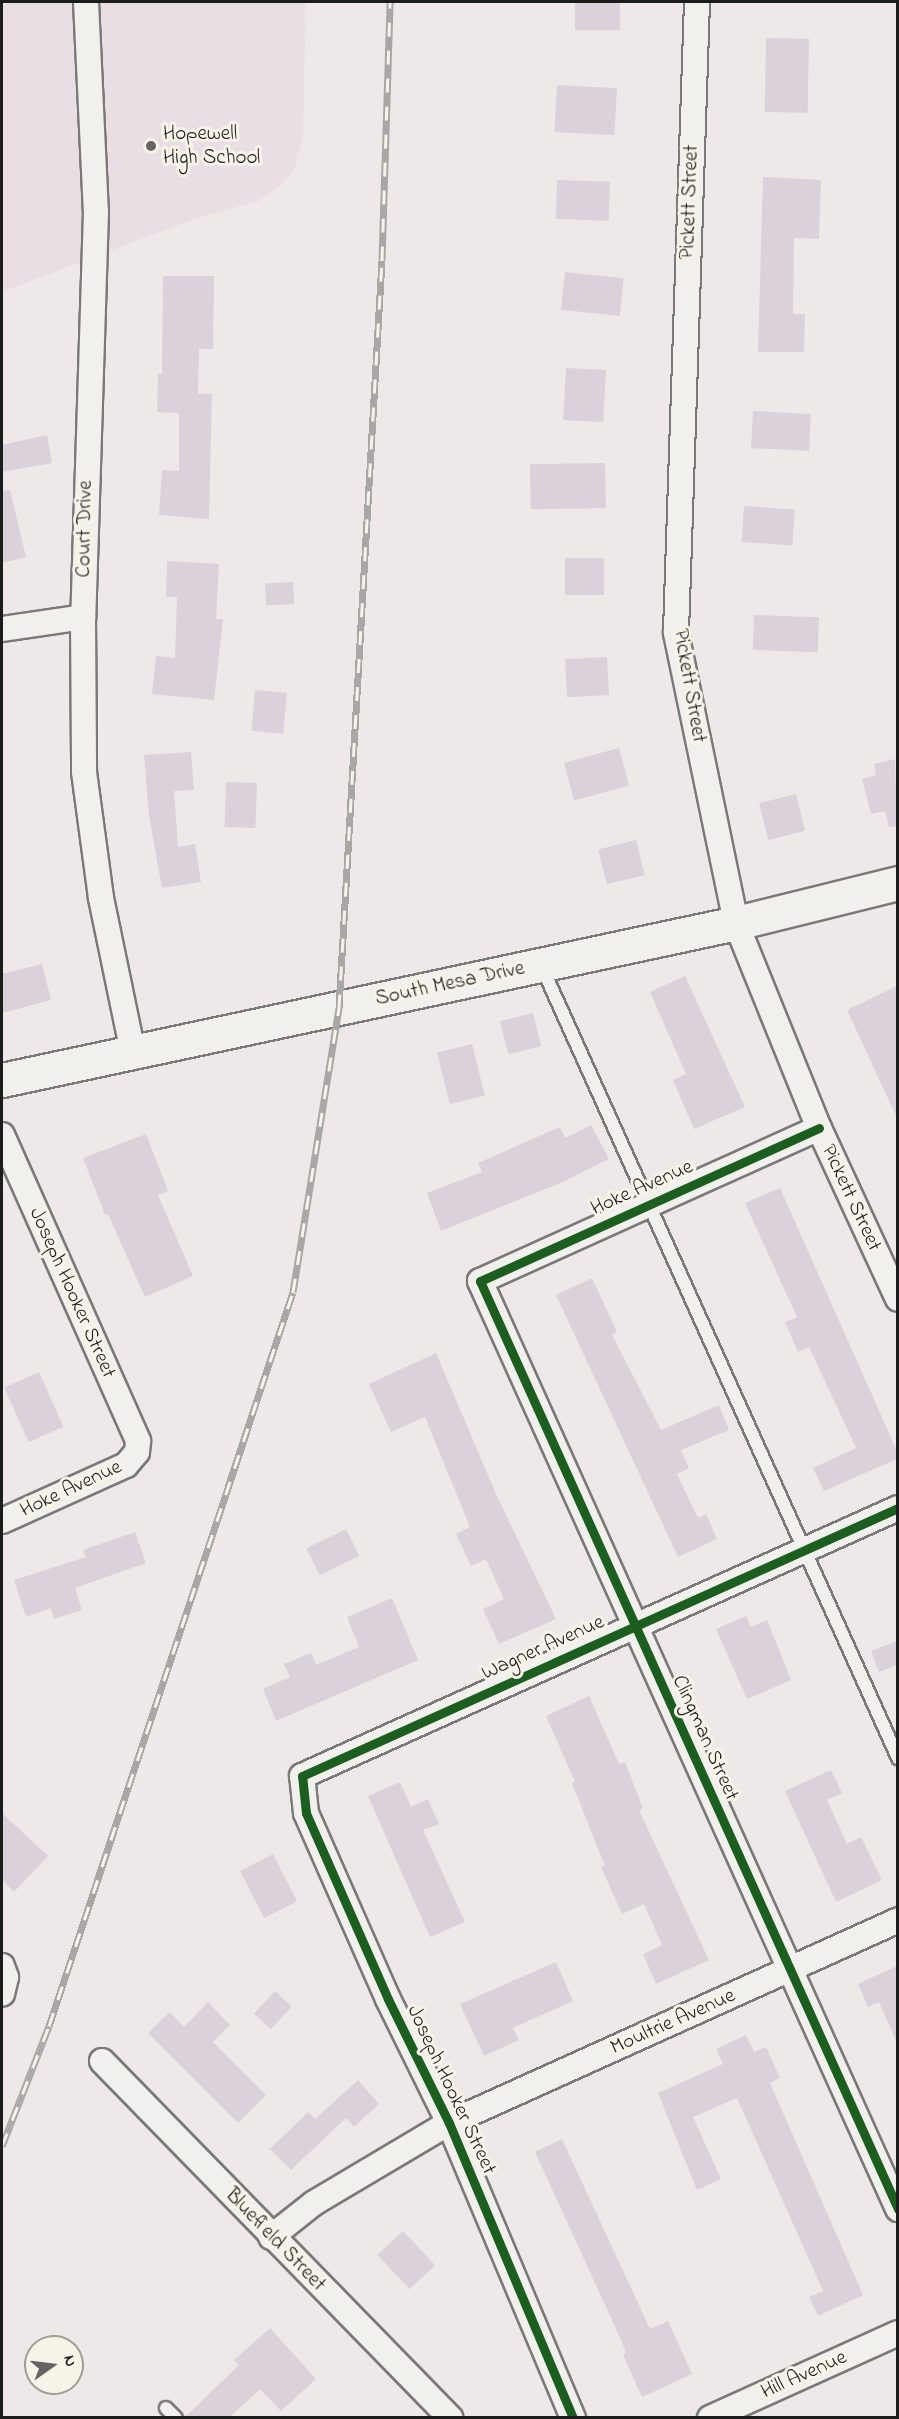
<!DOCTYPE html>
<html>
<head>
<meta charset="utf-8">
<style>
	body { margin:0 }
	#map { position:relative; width:899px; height:2419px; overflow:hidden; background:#eee8e8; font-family:"Indie Flower",sans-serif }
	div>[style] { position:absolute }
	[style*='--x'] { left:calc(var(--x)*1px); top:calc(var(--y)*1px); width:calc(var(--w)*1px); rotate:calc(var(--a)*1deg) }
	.built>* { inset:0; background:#eadee5 }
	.building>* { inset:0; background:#dbd1da; transform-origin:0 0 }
	.roads { filter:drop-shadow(2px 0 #7a7878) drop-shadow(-2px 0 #7a7878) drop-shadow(0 2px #7a7878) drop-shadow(0 -2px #7a7878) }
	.lane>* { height:12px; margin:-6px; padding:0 6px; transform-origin:6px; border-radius:6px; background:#f1f0ec }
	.street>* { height:24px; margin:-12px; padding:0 12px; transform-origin:12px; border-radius:12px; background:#f1f0ec }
	.secondary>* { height:33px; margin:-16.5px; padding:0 16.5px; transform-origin:16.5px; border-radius:16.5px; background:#f1f0ec }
	.rail>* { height:7px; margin-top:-3.5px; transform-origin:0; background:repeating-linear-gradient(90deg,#f7f3e8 0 14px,#a8a7a5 0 28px); box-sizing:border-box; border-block:2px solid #a8a7a5 }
	.cycleway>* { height:9px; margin:-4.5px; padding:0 4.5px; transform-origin:4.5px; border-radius:4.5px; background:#1b5e20 }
	.dots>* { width:16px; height:16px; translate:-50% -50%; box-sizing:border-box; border:3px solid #f7f3e8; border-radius:50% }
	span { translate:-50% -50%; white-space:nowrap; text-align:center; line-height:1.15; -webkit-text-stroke:6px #f7f3e8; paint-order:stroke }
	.poi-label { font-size:21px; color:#1c1c1c }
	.left { translate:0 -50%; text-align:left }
	.street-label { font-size:21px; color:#1c1c1c }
	.frame { position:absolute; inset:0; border:3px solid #1c1c1c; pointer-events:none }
	.north { position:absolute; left:24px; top:2335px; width:60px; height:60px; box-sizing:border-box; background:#f7f3e8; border:2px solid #9f9d96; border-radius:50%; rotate:76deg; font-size:16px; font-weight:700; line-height:24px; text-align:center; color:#1c1c1c }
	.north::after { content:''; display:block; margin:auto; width:21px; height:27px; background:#666363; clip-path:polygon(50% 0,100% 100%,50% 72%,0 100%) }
</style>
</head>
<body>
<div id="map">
	<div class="built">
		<div style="clip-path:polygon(2px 2px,306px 2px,303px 135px,294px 170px,279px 187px,259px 201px,194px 219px,2px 292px)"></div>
	</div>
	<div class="building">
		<div style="left:575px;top:2px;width:45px;height:28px"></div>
		<div style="left:766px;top:38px;width:43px;height:74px;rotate:1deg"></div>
		<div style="left:557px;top:85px;width:60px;height:47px;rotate:3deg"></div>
		<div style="clip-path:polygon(763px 177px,821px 180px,819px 239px,794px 238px,793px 314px,805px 314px,804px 352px,758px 352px)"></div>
		<div style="left:557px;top:180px;width:53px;height:39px;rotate:2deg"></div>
		<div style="left:565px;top:272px;width:59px;height:38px;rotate:6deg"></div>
		<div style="clip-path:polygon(163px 276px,214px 276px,213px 349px,199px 349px,198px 394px,212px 394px,209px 519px,159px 515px,162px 470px,179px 471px,179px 413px,157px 412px,158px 373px,162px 374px)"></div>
		<div style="left:566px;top:368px;width:40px;height:52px;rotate:3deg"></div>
		<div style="left:753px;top:411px;width:58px;height:37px;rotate:3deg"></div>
		<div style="clip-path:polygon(47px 435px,52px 463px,2px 472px,2px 445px)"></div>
		<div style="left:605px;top:463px;width:45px;height:75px;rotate:89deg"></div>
		<div style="clip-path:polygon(10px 490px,26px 557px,2px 563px,2px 491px)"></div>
		<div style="left:744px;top:506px;width:51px;height:36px;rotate:4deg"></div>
		<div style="left:565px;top:558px;width:39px;height:37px"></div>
		<div style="clip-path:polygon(167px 561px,219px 564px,216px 619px,223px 619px,214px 700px,152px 694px,156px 656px,175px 658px,177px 597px,166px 597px)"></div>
		<div style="left:293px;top:582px;width:22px;height:28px;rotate:87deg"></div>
		<div style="left:754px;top:615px;width:65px;height:35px;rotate:2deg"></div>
		<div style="left:607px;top:657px;width:38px;height:42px;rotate:87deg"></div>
		<div style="left:255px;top:690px;width:32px;height:41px;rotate:5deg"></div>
		<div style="left:619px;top:748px;width:39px;height:57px;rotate:75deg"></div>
		<div style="clip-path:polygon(191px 752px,194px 790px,174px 791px,178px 847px,195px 844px,201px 882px,162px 888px,149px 816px,144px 755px)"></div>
		<div style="clip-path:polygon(895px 759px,897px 826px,889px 827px,885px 811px,871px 814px,862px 779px,876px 775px,874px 764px)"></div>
		<div style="left:226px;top:782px;width:31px;height:45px;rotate:2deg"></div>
		<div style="left:796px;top:794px;width:38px;height:38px;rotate:76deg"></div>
		<div style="left:636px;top:840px;width:36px;height:39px;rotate:76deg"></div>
		<div style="clip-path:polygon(42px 964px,51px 1000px,2px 1013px,2px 974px)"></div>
		<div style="clip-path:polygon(685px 976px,745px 1107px,694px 1129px,673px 1080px,686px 1074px,650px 992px)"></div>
		<div style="clip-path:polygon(897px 986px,897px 1118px,847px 1010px)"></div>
		<div style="left:533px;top:1013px;width:34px;height:34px;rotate:76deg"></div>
		<div style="left:472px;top:1044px;width:53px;height:36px;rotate:76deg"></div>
		<div style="clip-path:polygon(591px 1125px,609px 1159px,565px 1181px,441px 1231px,427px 1193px,482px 1172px,478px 1163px,560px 1127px,565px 1138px)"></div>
		<div style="clip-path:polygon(146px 1134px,168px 1191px,158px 1195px,193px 1276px,145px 1297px,108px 1214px,105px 1215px,83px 1158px)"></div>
		<div style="clip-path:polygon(780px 1188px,897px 1451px,897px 1459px,824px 1491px,813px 1468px,856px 1448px,809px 1347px,798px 1352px,785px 1322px,797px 1317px,745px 1203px)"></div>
		<div style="clip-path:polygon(592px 1278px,617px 1332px,612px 1335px,661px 1430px,719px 1405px,729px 1430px,681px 1450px,689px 1468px,677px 1474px,698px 1518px,706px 1514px,717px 1539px,678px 1557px,556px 1295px)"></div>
		<div style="clip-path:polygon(436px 1353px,496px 1494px,556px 1619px,499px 1644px,483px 1609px,504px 1599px,486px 1559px,471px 1566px,456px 1534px,470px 1527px,425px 1417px,391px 1432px,369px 1384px)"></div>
		<div style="left:39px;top:1372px;width:60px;height:38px;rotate:66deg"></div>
		<div style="left:346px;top:1529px;width:30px;height:44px;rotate:64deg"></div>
		<div style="clip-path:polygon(135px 1532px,146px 1563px,75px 1588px,82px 1610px,54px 1619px,51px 1608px,26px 1617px,14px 1580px,86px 1557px,83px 1550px)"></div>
		<div style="clip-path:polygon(392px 1598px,418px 1660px,276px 1721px,263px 1689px,290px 1677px,284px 1664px,311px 1653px,316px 1665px,359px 1647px,347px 1617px)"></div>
		<div style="clip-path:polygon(746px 1616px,751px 1627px,767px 1620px,791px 1680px,747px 1699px,716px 1629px)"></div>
		<div style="clip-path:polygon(897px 1641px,897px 1665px,879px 1672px,871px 1651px)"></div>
		<div style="clip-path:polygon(589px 1696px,619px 1764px,625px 1762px,643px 1808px,639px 1810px,709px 1960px,656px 1984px,643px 1954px,662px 1945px,644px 1904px,622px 1914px,601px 1867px,605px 1866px,572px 1783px,575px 1782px,546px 1716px)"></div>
		<div style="clip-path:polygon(831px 1770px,842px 1793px,827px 1800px,847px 1844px,861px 1837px,882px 1880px,836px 1902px,785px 1791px)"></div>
		<div style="clip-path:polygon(400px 1782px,411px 1807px,428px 1799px,439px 1824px,423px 1830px,465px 1922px,430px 1937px,368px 1796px)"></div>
		<div style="clip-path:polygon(2px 1813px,48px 1856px,14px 1892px,2px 1880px)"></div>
		<div style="left:273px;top:1854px;width:53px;height:37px;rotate:63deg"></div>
		<div style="clip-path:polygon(556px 1962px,573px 2001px,513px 2028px,519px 2040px,484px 2056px,460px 2004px)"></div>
		<div style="clip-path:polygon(897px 1966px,897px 2043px,879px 2002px,868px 2007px,858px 1984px)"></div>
		<div style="left:275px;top:1991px;width:23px;height:31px;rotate:43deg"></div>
		<div style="clip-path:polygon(208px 2002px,230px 2025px,213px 2042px,266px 2095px,238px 2123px,148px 2033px,170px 2012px,184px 2027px)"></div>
		<div style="clip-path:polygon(746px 2035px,754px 2052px,766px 2047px,780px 2078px,770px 2083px,863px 2295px,818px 2316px,809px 2297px,823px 2291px,737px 2098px,693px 2117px,721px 2179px,697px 2190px,658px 2093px,723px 2064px,716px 2049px)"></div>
		<div style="clip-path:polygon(358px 2080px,379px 2104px,354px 2127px,346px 2118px,291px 2170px,270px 2149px,308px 2112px,315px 2119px)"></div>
		<div style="clip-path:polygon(562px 2139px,650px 2329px,668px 2321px,692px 2374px,642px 2397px,623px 2355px,626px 2353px,622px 2342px,535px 2152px)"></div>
		<div style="left:403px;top:2231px;width:47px;height:35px;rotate:47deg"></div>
		<div style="clip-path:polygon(270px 2328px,316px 2379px,281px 2411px,260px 2389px,229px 2418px,184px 2418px,239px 2365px,234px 2360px)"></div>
	</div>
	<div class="roads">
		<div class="lane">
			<div style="--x:541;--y:965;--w:870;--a:65.76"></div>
			<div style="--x:166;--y:2408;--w:14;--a:45"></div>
		</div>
		<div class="street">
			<div style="--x:86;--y:2;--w:210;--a:87.3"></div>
			<div style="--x:96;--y:212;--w:405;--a:91.8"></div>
			<div style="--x:83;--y:617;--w:155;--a:89.6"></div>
			<div style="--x:84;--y:772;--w:127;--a:82.3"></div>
			<div style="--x:101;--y:898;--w:157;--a:78.3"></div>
			<div style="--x:697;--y:2;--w:631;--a:91.91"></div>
			<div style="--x:676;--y:633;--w:296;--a:78.3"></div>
			<div style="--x:736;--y:923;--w:221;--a:68"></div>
			<div style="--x:819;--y:1128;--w:188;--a:65.2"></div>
			<div style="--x:2;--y:629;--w:82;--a:-8.4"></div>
			<div style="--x:819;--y:1128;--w:372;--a:155.7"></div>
			<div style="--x:480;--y:1281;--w:1018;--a:65.75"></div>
			<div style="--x:2;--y:1135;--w:335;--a:66"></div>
			<div style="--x:138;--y:1441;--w:11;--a:95"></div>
			<div style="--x:137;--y:1452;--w:17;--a:130"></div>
			<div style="--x:126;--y:1465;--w:136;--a:155.7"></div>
			<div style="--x:2;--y:1966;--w:12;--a:70"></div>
			<div style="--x:6;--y:1977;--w:17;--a:103"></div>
			<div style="--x:102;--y:2061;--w:499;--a:45.7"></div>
			<div style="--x:271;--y:2237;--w:55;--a:-38.3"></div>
			<div style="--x:314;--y:2203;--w:157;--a:-30.7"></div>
			<div style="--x:449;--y:2123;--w:493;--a:-24.3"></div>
			<div style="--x:573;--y:2418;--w:320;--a:-112.8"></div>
			<div style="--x:449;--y:2123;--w:138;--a:-116.2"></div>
			<div style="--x:388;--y:1999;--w:203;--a:-113.8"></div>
			<div style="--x:306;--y:1813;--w:37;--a:-96"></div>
			<div style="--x:302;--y:1776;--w:653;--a:-24.21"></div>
			<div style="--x:710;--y:2418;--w:206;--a:-24.3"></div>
		</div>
		<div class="secondary">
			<div style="--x:2;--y:1080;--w:751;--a:-12.07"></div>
			<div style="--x:736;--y:923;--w:167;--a:-13.9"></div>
		</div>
	</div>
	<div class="rail">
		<div style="--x:2;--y:2146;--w:129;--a:-68.6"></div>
		<div style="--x:49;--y:2026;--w:773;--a:-71.61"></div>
		<div style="--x:293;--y:1292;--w:288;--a:-80.8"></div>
		<div style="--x:339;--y:1008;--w:749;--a:-86.71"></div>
		<div style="--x:382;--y:260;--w:258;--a:-88.2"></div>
	</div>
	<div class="cycleway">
		<div style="--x:819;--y:1128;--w:372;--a:155.7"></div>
		<div style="--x:480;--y:1281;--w:1018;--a:65.75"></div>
		<div style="--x:573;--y:2418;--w:320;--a:-112.8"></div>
		<div style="--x:449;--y:2123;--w:138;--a:-116.2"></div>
		<div style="--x:388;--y:1999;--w:203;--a:-113.8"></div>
		<div style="--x:306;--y:1813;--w:37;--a:-96"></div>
		<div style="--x:302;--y:1776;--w:653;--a:-24.21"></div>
	</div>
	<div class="dots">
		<div style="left:151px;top:146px;background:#666363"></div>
	</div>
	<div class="poi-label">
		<span class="left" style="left:163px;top:146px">Hopewell<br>High School</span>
	</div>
	<div class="street-label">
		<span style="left:690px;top:202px;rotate:-88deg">Pickett Street</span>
		<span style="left:85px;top:529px;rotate:-89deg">Court Drive</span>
		<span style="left:689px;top:686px;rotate:80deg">Pickett Street</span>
		<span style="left:450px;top:984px;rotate:-12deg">South Mesa Drive</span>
		<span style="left:642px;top:1188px;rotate:-24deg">Hoke Avenue</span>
		<span style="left:851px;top:1198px;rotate:65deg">Pickett Street</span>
		<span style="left:72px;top:1293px;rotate:66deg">Joseph Hooker Street</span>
		<span style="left:71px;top:1489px;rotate:-25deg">Hoke Avenue</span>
		<span style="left:543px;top:1648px;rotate:-24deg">Wagner Avenue</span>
		<span style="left:705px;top:1738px;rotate:66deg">Clingman Street</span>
		<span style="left:673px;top:2022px;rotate:-24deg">Moultrie Avenue</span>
		<span style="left:451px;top:2090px;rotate:65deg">Joseph Hooker Street</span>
		<span style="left:275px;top:2240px;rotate:46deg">Bluefield Street</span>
		<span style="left:804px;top:2375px;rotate:-24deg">Hill Avenue</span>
	</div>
	<div class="frame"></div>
	<div class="north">N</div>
</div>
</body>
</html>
